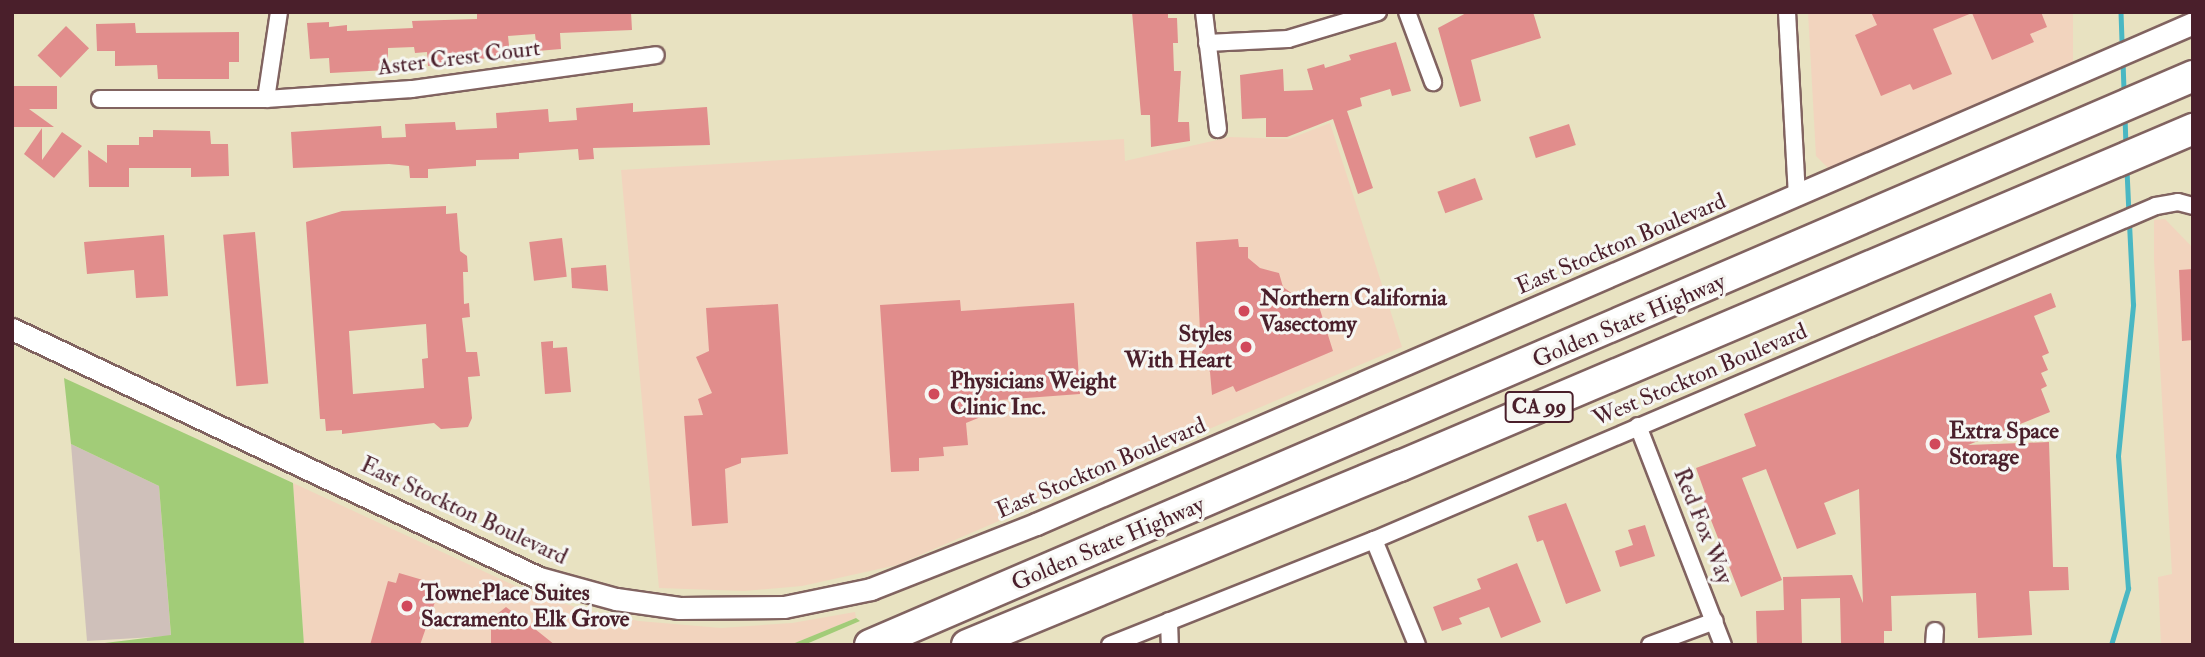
<!DOCTYPE html>
<html>
<head>
<meta charset="utf-8">
<style>
	body { margin:0 }
	#map { position:relative; width:2205px; height:657px; overflow:hidden; background:#e8e2c1; font-family:"IM FELL Double Pica",serif }
	div>[style] { position:absolute }
	[style*='--x'] { left:calc(var(--x)*1px); top:calc(var(--y)*1px); width:calc(var(--w)*1px); rotate:calc(var(--a)*1deg) }
	.built>* { inset:0; background:#f2d4be }
	.industrial>* { inset:0; background:#cfc0ba }
	.green>* { inset:0; background:#a2cc78 }
	.stream>* { height:4.5px; margin:-2.25px; padding:0 2.25px; transform-origin:2.25px; border-radius:2.25px; background:#49b7c3 }
	.building>* { inset:0; background:#e18d8c; transform-origin:0 0 }
	.roads { filter:drop-shadow(2px 0 #816360) drop-shadow(-2px 0 #816360) drop-shadow(0 2px #816360) drop-shadow(0 -2px #816360) }
	.minor>* { height:16px; margin:-8px; padding:0 8px; transform-origin:8px; border-radius:8px; background:#fff }
	.tertiary>* { height:21px; margin:-10.5px; padding:0 10.5px; transform-origin:10.5px; border-radius:10.5px; background:#fff }
	.motorway>* { height:30px; margin:-15px; padding:0 15px; transform-origin:15px; border-radius:15px; background:#fff }
	.dots>* { width:19px; height:19px; translate:-50% -50%; box-sizing:border-box; border:4px solid #f6f6f2; border-radius:50% }
	span { translate:-50% -50%; white-space:nowrap; text-align:center; line-height:1.15; -webkit-text-stroke:6px #f6f6f2; paint-order:stroke }
	.shield-label span { padding:2px 5px; background:#f6f6f2; border:2px solid; border-radius:5px; -webkit-text-stroke-width:0 }
	.shield-label { font-size:21px; color:#4a1f2b; font-weight:700 }
	.street-label { font-size:23px; color:#4a1f2b }
	.poi-label { font-size:23px; color:#4a1f2b; font-weight:700 }
	.left { translate:0 -50%; text-align:left }
	.right { translate:-100% -50%; text-align:right }
	.frame { position:absolute; inset:0; border:14px solid #4a1f2b; pointer-events:none }
</style>
</head>
<body>
<div id="map">
	<div class="built">
		<div style="clip-path:polygon(1808px 12px,2073px 12px,2073px 68px,1837px 169px,1828px 168px,1816px 156px)"></div>
		<div style="clip-path:polygon(1330px 123px,1402px 347px,1049px 497px,1040px 497px,1009px 511px,1008px 517px,897px 565px,802px 586px,744px 591px,659px 588px,621px 170px,1124px 139px,1125px 161px,1230px 137px,1289px 139px)"></div>
		<div style="clip-path:polygon(2165px 219px,2193px 248px,2193px 645px,2161px 645px,2158px 577px,2172px 574px,2154px 260px,2154px 220px)"></div>
		<div style="clip-path:polygon(293px 483px,522px 589px,581px 609px,639px 621px,721px 628px,792px 623px,855px 612px,856px 618px,790px 645px,304px 645px)"></div>
	</div>
	<div class="industrial">
		<div style="clip-path:polygon(71px 444px,159px 486px,171px 636px,87px 641px)"></div>
	</div>
	<div class="green">
		<div style="clip-path:polygon(64px 378px,293px 483px,304px 645px,88px 645px,171px 635px,159px 486px,71px 444px)"></div>
		<div style="clip-path:polygon(856px 618px,860px 621px,804px 645px,790px 645px)"></div>
	</div>
	<div class="stream">
		<div style="--x:2121;--y:12;--w:34;--a:88"></div>
		<div style="--x:2123;--y:61;--w:34;--a:88"></div>
		<div style="--x:2125;--y:117;--w:30;--a:88"></div>
		<div style="--x:2127;--y:170;--w:44;--a:87.4"></div>
		<div style="--x:2111;--y:645;--w:59;--a:-73.1"></div>
		<div style="--x:2128;--y:589;--w:133;--a:-94.3"></div>
		<div style="--x:2118;--y:456;--w:152;--a:-84.3"></div>
		<div style="--x:2133;--y:305;--w:83;--a:-92.8"></div>
	</div>
	<div class="building">
		<div style="clip-path:polygon(477px 12px,631px 12px,632px 30px,560px 33px,561px 49px,537px 51px,535px 34px,508px 36px,510px 55px,428px 66px,427px 52px,415px 53px,414px 47px,388px 48px,388px 70px,330px 73px,329px 58px,310px 59px,307px 23px,329px 22px,329px 27px,347px 25px,347px 31px,413px 28px,412px 21px,477px 19px)"></div>
		<div style="clip-path:polygon(1132px 12px,1168px 12px,1168px 18px,1177px 18px,1178px 43px,1173px 43px,1174px 71px,1181px 71px,1178px 122px,1189px 122px,1190px 141px,1151px 147px,1150px 115px,1141px 115px)"></div>
		<div style="clip-path:polygon(1468px 12px,1533px 12px,1541px 38px,1471px 60px,1481px 101px,1460px 107px,1438px 28px)"></div>
		<div style="clip-path:polygon(1871px 12px,2041px 12px,2047px 27px,2030px 34px,2034px 42px,1992px 60px,1972px 13px,1933px 29px,1952px 74px,1913px 90px,1910px 84px,1881px 96px,1855px 35px,1877px 25px)"></div>
		<div style="clip-path:polygon(135px 23px,136px 33px,239px 32px,239px 62px,229px 62px,229px 79px,158px 79px,157px 65px,115px 66px,115px 51px,97px 51px,96px 24px)"></div>
		<div style="left:66px;top:26px;width:32px;height:41px;rotate:44deg"></div>
		<div style="clip-path:polygon(1396px 42px,1411px 91px,1392px 96px,1390px 89px,1360px 98px,1362px 106px,1347px 111px,1373px 188px,1358px 194px,1333px 119px,1287px 137px,1266px 137px,1266px 118px,1242px 119px,1240px 75px,1283px 69px,1284px 91px,1313px 90px,1307px 69px,1324px 64px,1325px 68px,1351px 60px,1349px 55px)"></div>
		<div style="clip-path:polygon(12px 86px,57px 86px,57px 109px,29px 109px,54px 127px,12px 127px)"></div>
		<div style="clip-path:polygon(633px 103px,633px 112px,707px 107px,710px 145px,593px 148px,594px 159px,579px 160px,578px 149px,519px 153px,519px 159px,476px 160px,476px 166px,428px 169px,428px 178px,410px 178px,409px 166px,389px 164px,293px 168px,291px 132px,381px 126px,382px 138px,406px 137px,405px 124px,455px 122px,456px 130px,497px 128px,496px 113px,548px 109px,549px 122px,577px 120px,576px 108px)"></div>
		<div style="left:1569px;top:124px;width:22px;height:42px;rotate:72deg"></div>
		<div style="clip-path:polygon(42px 128px,42px 160px,62px 132px,82px 146px,54px 178px,24px 154px)"></div>
		<div style="clip-path:polygon(153px 130px,210px 131px,211px 144px,228px 144px,229px 176px,191px 177px,191px 168px,129px 168px,129px 187px,89px 187px,88px 150px,107px 163px,107px 145px,139px 145px,139px 137px,153px 137px)"></div>
		<div style="left:1475px;top:178px;width:23px;height:40px;rotate:70deg"></div>
		<div style="clip-path:polygon(evenodd,446px 206px,446px 214px,457px 213px,460px 251px,467px 256px,468px 272px,463px 272px,464px 304px,469px 303px,470px 317px,462px 318px,466px 352px,477px 352px,480px 376px,468px 377px,472px 418px,468px 427px,441px 429px,434px 423px,342px 434px,342px 430px,326px 431px,325px 419px,320px 419px,306px 222px,342px 211px,446px 206px,426px 324px,428px 358px,422px 359px,424px 388px,353px 394px,349px 331px,426px 324px)"></div>
		<div style="left:255px;top:232px;width:152px;height:32px;rotate:85deg"></div>
		<div style="clip-path:polygon(164px 235px,168px 296px,136px 298px,134px 270px,87px 274px,84px 242px)"></div>
		<div style="left:562px;top:238px;width:39px;height:33px;rotate:83deg"></div>
		<div style="clip-path:polygon(1238px 239px,1239px 247px,1248px 247px,1248px 258px,1260px 268px,1279px 273px,1283px 287px,1297px 297px,1307px 294px,1310px 302px,1317px 300px,1333px 351px,1236px 392px,1233px 386px,1212px 395px,1210px 372px,1201px 356px,1208px 332px,1200px 332px,1196px 242px)"></div>
		<div style="clip-path:polygon(606px 265px,608px 291px,572px 288px,571px 268px)"></div>
		<div style="clip-path:polygon(2193px 269px,2193px 340px,2182px 341px,2179px 270px)"></div>
		<div style="clip-path:polygon(2051px 293px,2056px 307px,2034px 316px,2049px 353px,2042px 356px,2048px 370px,2041px 373px,2047px 386px,2041px 389px,2050px 412px,1968px 445px,2049px 442px,2053px 567px,2068px 567px,2069px 590px,2029px 591px,2032px 635px,1978px 638px,1976px 593px,1891px 596px,1892px 631px,1884px 631px,1884px 643px,1841px 643px,1840px 598px,1801px 599px,1802px 645px,1757px 645px,1756px 611px,1784px 610px,1783px 577px,1852px 575px,1863px 603px,1859px 489px,1824px 503px,1836px 534px,1797px 549px,1766px 469px,1742px 478px,1782px 580px,1741px 597px,1702px 497px,1706px 496px,1696px 468px,1756px 446px,1744px 414px)"></div>
		<div style="clip-path:polygon(960px 300px,961px 311px,1074px 303px,1080px 394px,1000px 400px,988px 414px,966px 423px,968px 445px,943px 447px,944px 456px,919px 458px,919px 471px,891px 472px,880px 305px)"></div>
		<div style="clip-path:polygon(778px 304px,788px 454px,741px 458px,741px 463px,725px 469px,728px 523px,692px 526px,684px 416px,703px 415px,698px 399px,712px 393px,696px 357px,709px 351px,706px 308px)"></div>
		<div style="clip-path:polygon(553px 341px,553px 348px,567px 347px,571px 392px,545px 394px,541px 342px)"></div>
		<div style="clip-path:polygon(1566px 503px,1601px 591px,1566px 604px,1543px 540px,1537px 542px,1528px 516px)"></div>
		<div style="clip-path:polygon(1645px 525px,1655px 556px,1620px 567px,1615px 551px,1633px 545px,1628px 530px)"></div>
		<div style="clip-path:polygon(1517px 563px,1541px 622px,1501px 638px,1489px 607px,1459px 618px,1462px 624px,1442px 631px,1433px 607px,1481px 589px,1477px 579px)"></div>
		<div style="clip-path:polygon(399px 573px,433px 583px,429px 594px,437px 596px,420px 645px,370px 645px,388px 581px,396px 583px)"></div>
		<div style="clip-path:polygon(506px 607px,530px 625px,555px 645px,491px 645px,491px 628px,496px 628px,496px 615px)"></div>
	</div>
	<div class="roads">
		<div class="minor">
			<div style="--x:1204;--y:12;--w:118;--a:83.2"></div>
			<div style="--x:1407;--y:12;--w:75;--a:69.6"></div>
			<div style="--x:1787;--y:12;--w:185;--a:86.9"></div>
			<div style="--x:1207;--y:43;--w:81;--a:-2.8"></div>
			<div style="--x:1288;--y:39;--w:94;--a:-16.7"></div>
			<div style="--x:100;--y:99;--w:166;--a:0"></div>
			<div style="--x:266;--y:99;--w:146;--a:-3.9"></div>
			<div style="--x:412;--y:89;--w:246;--a:-7.9"></div>
			<div style="--x:266;--y:99;--w:88;--a:-81.5"></div>
			<div style="--x:1638;--y:426;--w:235;--a:68.8"></div>
			<div style="--x:1374;--y:540;--w:113;--a:67.7"></div>
			<div style="--x:1169;--y:621;--w:24;--a:88"></div>
			<div style="--x:1110;--y:645;--w:284;--a:-21.7"></div>
			<div style="--x:1374;--y:540;--w:850;--a:-23.13"></div>
			<div style="--x:2156;--y:206;--w:22;--a:-10"></div>
			<div style="--x:2178;--y:202;--w:16;--a:15"></div>
			<div style="--x:1650;--y:645;--w:69;--a:-20.3"></div>
			<div style="--x:1934;--y:645;--w:14;--a:-86"></div>
		</div>
		<div class="tertiary">
			<div style="--x:12;--y:329;--w:583;--a:25.29"></div>
			<div style="--x:539;--y:578;--w:80;--a:15.3"></div>
			<div style="--x:616;--y:599;--w:64;--a:8.1"></div>
			<div style="--x:679;--y:608;--w:105;--a:-0.5"></div>
			<div style="--x:784;--y:607;--w:89;--a:-11.7"></div>
			<div style="--x:871;--y:589;--w:177;--a:-21.5"></div>
			<div style="--x:1036;--y:524;--w:1261;--a:-23.41"></div>
		</div>
		<div class="motorway">
			<div style="--x:870;--y:645;--w:1440;--a:-23.27"></div>
			<div style="--x:967;--y:645;--w:469;--a:-22.5"></div>
			<div style="--x:1400;--y:466;--w:862;--a:-23.02"></div>
		</div>
	</div>
	<div class="dots">
		<div style="left:1244px;top:311px;background:#d1495b"></div>
		<div style="left:1246px;top:347px;background:#d1495b"></div>
		<div style="left:934px;top:394px;background:#d1495b"></div>
		<div style="left:1935px;top:444px;background:#d1495b"></div>
		<div style="left:407px;top:606px;background:#d1495b"></div>
	</div>
	<div class="shield-label">
		<span style="left:1539px;top:407px">CA 99</span>
	</div>
	<div class="street-label">
		<span style="left:459px;top:58px;rotate:-7deg">Aster Crest Court</span>
		<span style="left:1621px;top:244px;rotate:-23deg">East Stockton Boulevard</span>
		<span style="left:1629px;top:321px;rotate:-23deg">Golden State Highway</span>
		<span style="left:1700px;top:375px;rotate:-23deg">West Stockton Boulevard</span>
		<span style="left:1101px;top:468px;rotate:-23deg">East Stockton Boulevard</span>
		<span style="left:464px;top:511px;rotate:25deg">East Stockton Boulevard</span>
		<span style="left:1703px;top:526px;rotate:68deg">Red Fox Way</span>
		<span style="left:1108px;top:544px;rotate:-23deg">Golden State Highway</span>
	</div>
	<div class="poi-label">
		<span class="left" style="left:1260px;top:311px">Northern California<br>Vasectomy</span>
		<span class="right" style="left:1232px;top:347px">Styles<br>With Heart</span>
		<span class="left" style="left:950px;top:394px">Physicians Weight<br>Clinic Inc.</span>
		<span class="left" style="left:1949px;top:444px">Extra Space<br>Storage</span>
		<span class="left" style="left:421px;top:606px">TownePlace Suites<br>Sacramento Elk Grove</span>
	</div>
	<div class="frame"></div>
</div>
</body>
</html>
